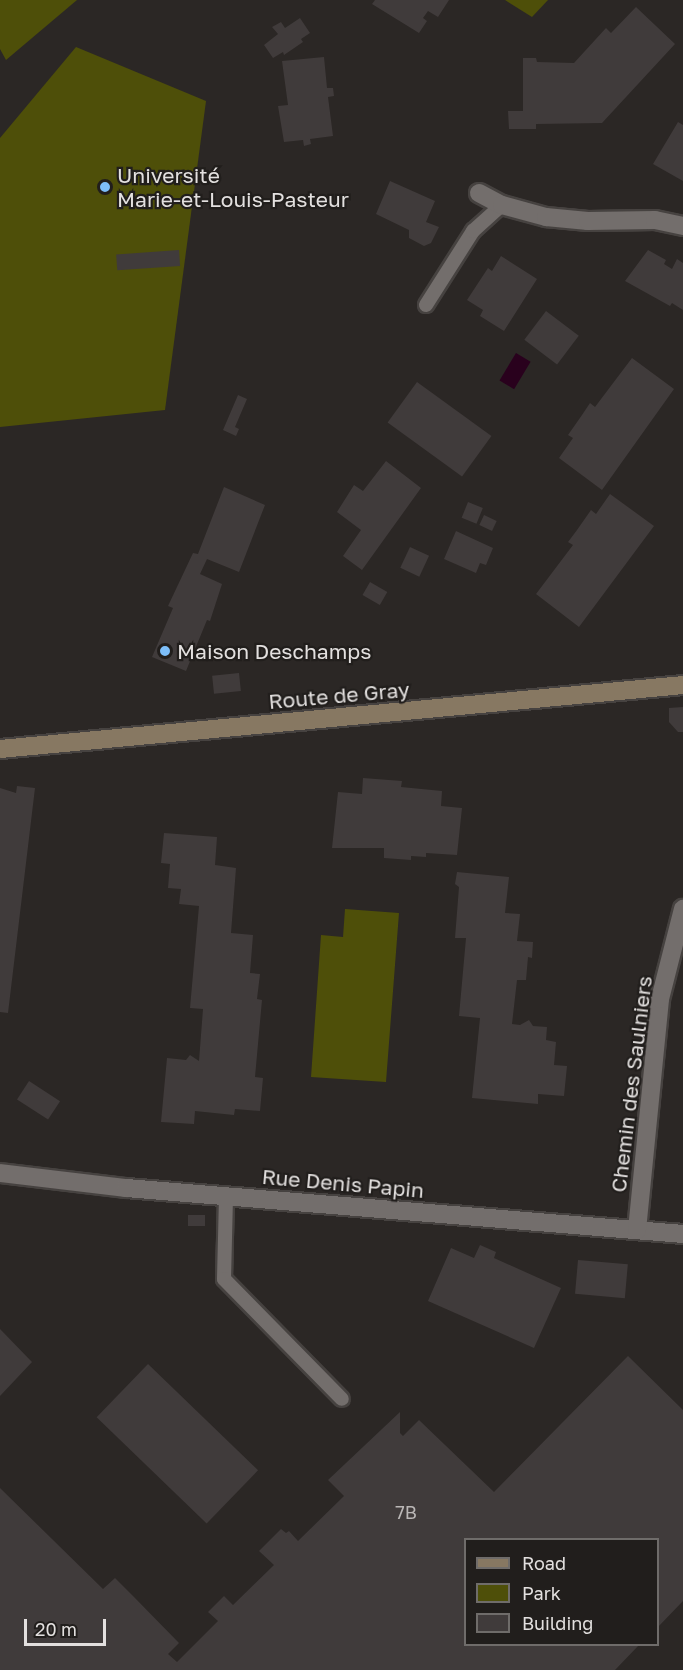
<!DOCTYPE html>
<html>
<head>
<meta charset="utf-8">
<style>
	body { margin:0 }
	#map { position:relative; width:683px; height:1670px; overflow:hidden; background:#2b2725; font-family:"Golos Text",sans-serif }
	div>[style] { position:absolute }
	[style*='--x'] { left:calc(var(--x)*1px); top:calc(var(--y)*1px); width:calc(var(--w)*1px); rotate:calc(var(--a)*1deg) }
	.green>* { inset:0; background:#4e4f09 }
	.water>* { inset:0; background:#29011d; transform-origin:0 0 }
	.building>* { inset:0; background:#403b3b; transform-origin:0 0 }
	.roads { filter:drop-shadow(2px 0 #464240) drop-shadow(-2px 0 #464240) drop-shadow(0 2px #464240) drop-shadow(0 -2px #464240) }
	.service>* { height:14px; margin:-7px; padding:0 7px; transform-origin:7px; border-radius:7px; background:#736e6c }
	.minor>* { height:18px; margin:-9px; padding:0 9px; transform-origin:9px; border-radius:9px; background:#736e6c }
	.secondary>* { height:18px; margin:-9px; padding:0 9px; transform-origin:9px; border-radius:9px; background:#877862 }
	.dots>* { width:16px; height:16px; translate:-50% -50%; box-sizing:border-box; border:3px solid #211e1c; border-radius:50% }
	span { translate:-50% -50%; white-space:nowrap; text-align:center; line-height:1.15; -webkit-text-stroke:4.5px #211e1c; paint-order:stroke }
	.number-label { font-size:18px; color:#bab7b6 }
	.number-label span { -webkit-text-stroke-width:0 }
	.poi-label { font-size:21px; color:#e3e0df }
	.left { translate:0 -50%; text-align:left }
	.street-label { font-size:21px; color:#e3e0df }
	.legend { position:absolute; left:464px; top:1538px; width:195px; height:108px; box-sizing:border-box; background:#211e1c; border:2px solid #6f6c6a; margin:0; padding:8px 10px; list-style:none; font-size:18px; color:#e3e0df }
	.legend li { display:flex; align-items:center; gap:12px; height:30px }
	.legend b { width:30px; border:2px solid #6f6c6a }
	.scale { position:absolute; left:24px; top:1619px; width:82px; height:27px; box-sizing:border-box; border:3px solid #e3e0df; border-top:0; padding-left:8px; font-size:18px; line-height:21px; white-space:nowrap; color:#e3e0df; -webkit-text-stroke:4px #211e1c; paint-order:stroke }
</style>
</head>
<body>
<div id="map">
	<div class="green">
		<div style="clip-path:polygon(0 0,77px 0,6px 60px,0 49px)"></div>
		<div style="clip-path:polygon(505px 0,548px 0,532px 17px)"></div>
		<div style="clip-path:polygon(76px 47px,206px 101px,165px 410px,0 427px,0 138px)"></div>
		<div style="clip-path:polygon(345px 909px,399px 913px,386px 1082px,311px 1077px,321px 935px,343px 937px)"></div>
	</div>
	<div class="water">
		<div style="left:516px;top:353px;width:17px;height:32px;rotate:31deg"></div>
	</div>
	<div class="building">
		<div style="clip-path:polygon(375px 0,449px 0,438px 17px,428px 11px,423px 18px,427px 21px,419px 33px,372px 4px)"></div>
		<div style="clip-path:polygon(636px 7px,675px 44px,602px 123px,536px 124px,536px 129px,509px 129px,508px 111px,523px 111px,523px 58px,536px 58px,537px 62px,574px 63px,606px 28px,611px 33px)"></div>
		<div style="clip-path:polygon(300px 18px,310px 33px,301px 39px,303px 42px,284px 55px,283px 52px,273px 58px,264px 45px,278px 34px,272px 27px,281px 22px,285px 28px)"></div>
		<div style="clip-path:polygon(324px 57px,327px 88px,333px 88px,334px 96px,328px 97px,333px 136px,310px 139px,311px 144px,304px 146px,303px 140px,284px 142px,278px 106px,288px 105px,282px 61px)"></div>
		<div style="clip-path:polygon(678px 122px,683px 125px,683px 181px,653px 164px)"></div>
		<div style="clip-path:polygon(390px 181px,435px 201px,426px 222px,439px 227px,431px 243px,424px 246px,409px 238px,409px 230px,376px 214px)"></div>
		<div style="left:179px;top:250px;width:16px;height:63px;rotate:86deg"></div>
		<div style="clip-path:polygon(648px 250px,666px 260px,664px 264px,672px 269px,677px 259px,683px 263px,683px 310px,672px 303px,670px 306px,625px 281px)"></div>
		<div style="clip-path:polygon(501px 256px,537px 279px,504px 331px,480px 316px,483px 310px,467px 300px,488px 268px,492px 271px)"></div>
		<div style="left:546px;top:311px;width:41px;height:36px;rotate:37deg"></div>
		<div style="clip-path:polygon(632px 358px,674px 389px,602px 490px,559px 458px,573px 438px,568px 435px,582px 415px,590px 403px,595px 407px)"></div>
		<div style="left:417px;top:382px;width:92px;height:50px;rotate:36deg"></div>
		<div style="clip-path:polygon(238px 395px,247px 399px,235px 427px,239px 429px,236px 436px,223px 430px)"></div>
		<div style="clip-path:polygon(386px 461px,421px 488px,362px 570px,343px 556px,361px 530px,337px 512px,354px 485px,363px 491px)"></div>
		<div style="clip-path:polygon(224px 487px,265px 505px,239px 572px,207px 559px,200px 574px,222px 584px,210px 621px,207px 620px,186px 671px,152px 657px,173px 608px,168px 606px,193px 553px,198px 554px)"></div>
		<div style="clip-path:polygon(610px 494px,654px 526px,579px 627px,536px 594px,573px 545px,568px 542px,577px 530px,591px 510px,596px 514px)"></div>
		<div style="left:468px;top:502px;width:16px;height:17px;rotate:22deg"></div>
		<div style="left:484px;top:515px;width:14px;height:11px;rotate:25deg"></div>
		<div style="clip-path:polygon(456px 531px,493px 548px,486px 565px,480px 563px,476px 573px,444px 559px)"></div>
		<div style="left:410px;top:547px;width:21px;height:23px;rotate:25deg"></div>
		<div style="left:370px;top:582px;width:20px;height:15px;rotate:30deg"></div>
		<div style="left:239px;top:673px;width:18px;height:27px;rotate:84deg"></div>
		<div style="clip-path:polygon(683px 707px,683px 732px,678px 732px,669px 722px,669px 708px)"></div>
		<div style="clip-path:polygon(363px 778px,402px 781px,401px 787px,442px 791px,441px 806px,462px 808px,457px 855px,426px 853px,426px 857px,411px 856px,411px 860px,384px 858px,384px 848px,332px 848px,338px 792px,362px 794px)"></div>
		<div style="clip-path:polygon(17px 786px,35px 788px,8px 1013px,0 1012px,0 788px,16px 793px)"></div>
		<div style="clip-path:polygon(164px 833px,217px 837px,215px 865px,236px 868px,231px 933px,253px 935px,250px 973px,260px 974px,257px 999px,262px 1000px,255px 1077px,263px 1078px,260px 1111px,235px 1109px,234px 1115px,195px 1111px,194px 1124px,161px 1122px,167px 1058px,186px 1060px,190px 1055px,199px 1061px,203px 1009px,190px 1008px,199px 906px,179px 904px,181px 889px,168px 888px,170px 864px,161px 863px)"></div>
		<div style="clip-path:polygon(457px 872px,509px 877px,505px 913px,520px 914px,517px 941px,533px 942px,532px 958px,528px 957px,526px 980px,517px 980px,512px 1024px,520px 1025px,529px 1020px,533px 1026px,547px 1027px,546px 1040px,556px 1042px,554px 1065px,567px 1066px,564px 1096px,538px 1094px,538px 1104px,472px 1098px,480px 1018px,459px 1016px,466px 938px,455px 938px,459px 887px,455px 884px)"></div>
		<div style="left:29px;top:1081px;width:37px;height:22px;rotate:33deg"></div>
		<div style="left:188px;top:1215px;width:17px;height:11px"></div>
		<div style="clip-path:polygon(480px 1245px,496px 1252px,494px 1258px,561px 1288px,534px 1348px,428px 1301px,451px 1248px,474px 1258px)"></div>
		<div style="left:578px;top:1260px;width:50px;height:34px;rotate:5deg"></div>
		<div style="clip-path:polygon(0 1329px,32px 1362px,0 1396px)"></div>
		<div style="clip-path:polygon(628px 1356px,683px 1410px,683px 1601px,658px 1627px,657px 1539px,465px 1539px,466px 1644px,640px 1644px,615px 1670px,0 1670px,0 1488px,103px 1589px,115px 1578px,134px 1597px,179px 1643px,168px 1654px,177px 1662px,218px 1621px,208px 1612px,224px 1596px,233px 1605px,274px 1565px,259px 1551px,281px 1529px,286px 1533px,289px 1531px,298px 1541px,344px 1496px,328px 1480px,400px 1412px,400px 1433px,403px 1436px,419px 1420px,494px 1492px)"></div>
		<div style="left:148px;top:1364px;width:153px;height:74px;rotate:44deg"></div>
	</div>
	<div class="roads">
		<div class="service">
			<div style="--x:426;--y:305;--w:88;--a:-57.6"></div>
			<div style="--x:473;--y:231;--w:39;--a:-42"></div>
			<div style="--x:226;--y:1197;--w:82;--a:91.4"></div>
			<div style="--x:224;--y:1279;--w:168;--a:45.5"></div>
		</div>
		<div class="minor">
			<div style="--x:479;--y:193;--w:26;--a:28"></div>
			<div style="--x:502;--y:205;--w:46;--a:15.3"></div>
			<div style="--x:546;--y:217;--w:42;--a:5.4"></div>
			<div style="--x:588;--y:221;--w:67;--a:-0.9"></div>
			<div style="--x:655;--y:220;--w:29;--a:12"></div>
			<div style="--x:0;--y:1173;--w:127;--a:6.8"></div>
			<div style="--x:126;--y:1188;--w:559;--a:4.72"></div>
			<div style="--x:637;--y:1230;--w:232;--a:-84.3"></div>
			<div style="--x:660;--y:999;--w:93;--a:-75.7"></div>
		</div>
		<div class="secondary">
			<div style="--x:0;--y:749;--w:686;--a:-5.35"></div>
		</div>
	</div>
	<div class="dots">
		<div style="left:105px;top:187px;background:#7dbef9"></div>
		<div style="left:165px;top:651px;background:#7dbef9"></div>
	</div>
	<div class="number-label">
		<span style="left:406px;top:1512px">7B</span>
	</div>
	<div class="poi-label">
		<span class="left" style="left:117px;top:187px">Université<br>Marie-et-Louis-Pasteur</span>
		<span class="left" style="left:177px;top:651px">Maison Deschamps</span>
	</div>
	<div class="street-label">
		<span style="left:339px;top:695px;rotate:-5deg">Route de Gray</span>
		<span style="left:631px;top:1084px;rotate:-83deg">Chemin des Saulniers</span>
		<span style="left:343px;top:1183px;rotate:5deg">Rue Denis Papin</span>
	</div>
	<ul class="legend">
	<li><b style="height:8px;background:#877862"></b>Road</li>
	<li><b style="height:16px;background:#4e4f09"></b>Park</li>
	<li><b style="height:16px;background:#403b3b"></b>Building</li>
	</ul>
	<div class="scale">20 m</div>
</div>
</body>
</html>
